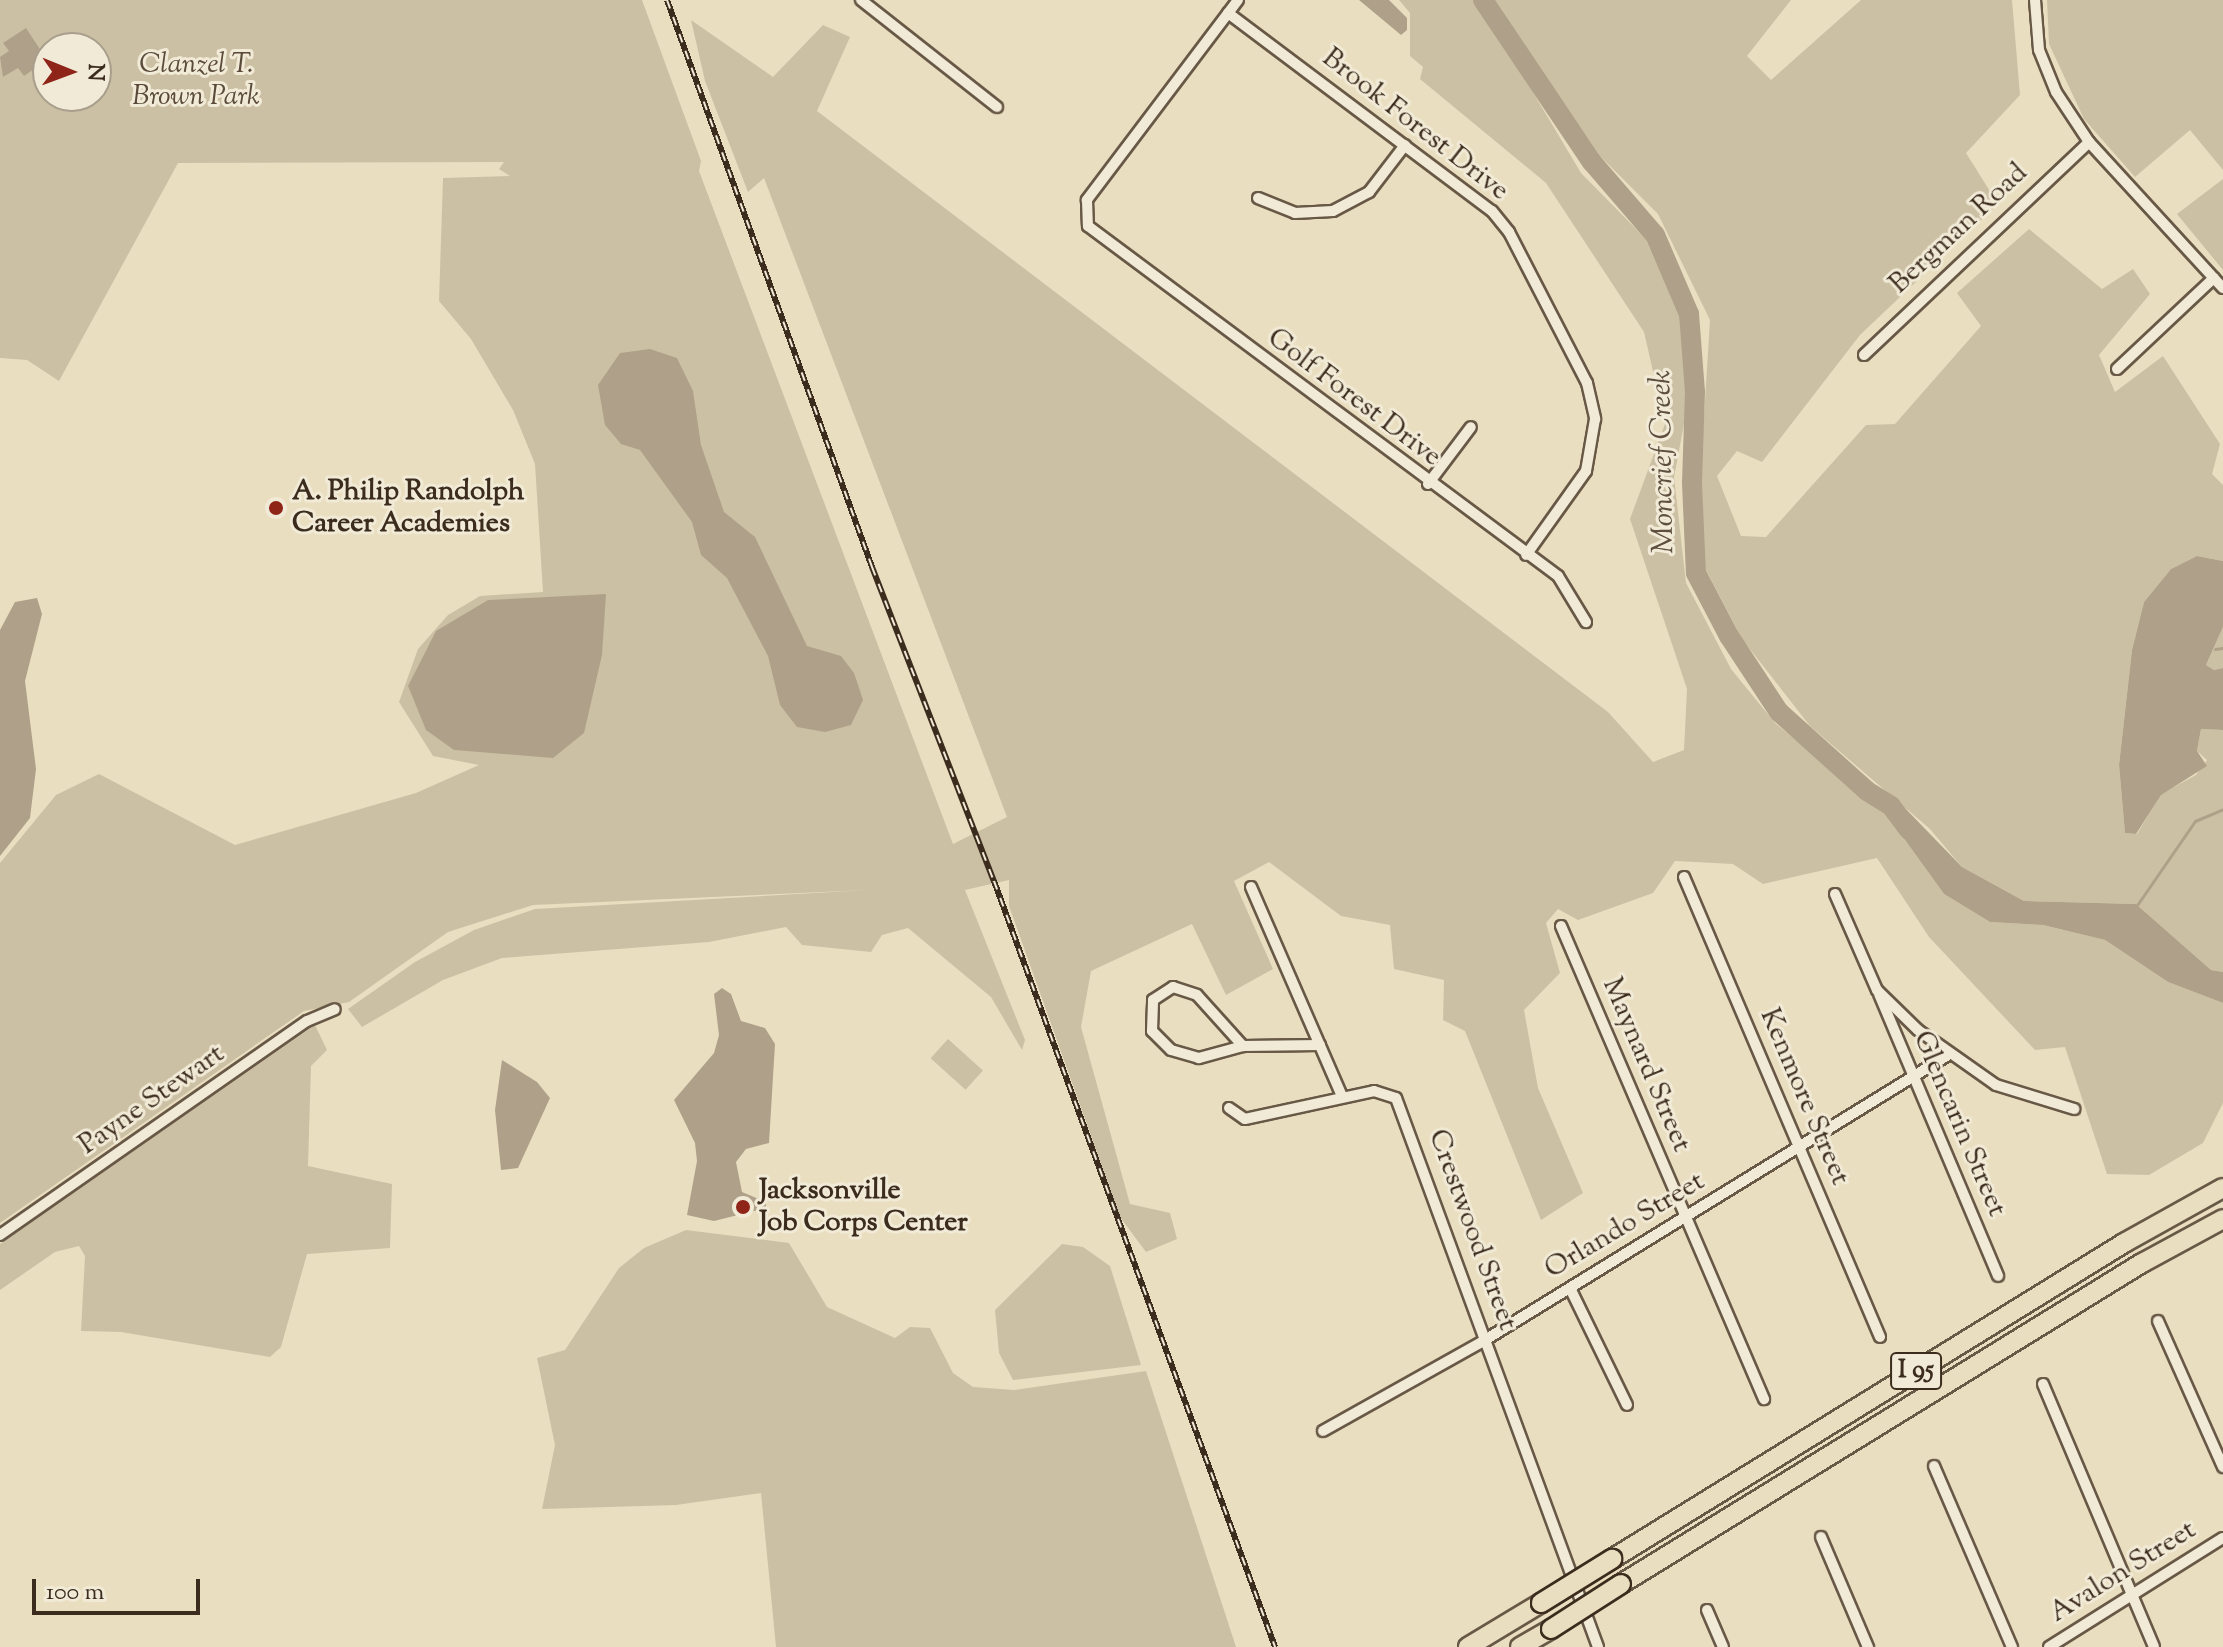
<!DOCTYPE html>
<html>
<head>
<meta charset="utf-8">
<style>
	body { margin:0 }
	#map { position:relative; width:2223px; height:1647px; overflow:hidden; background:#eadec0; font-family:"Sorts Mill Goudy",serif }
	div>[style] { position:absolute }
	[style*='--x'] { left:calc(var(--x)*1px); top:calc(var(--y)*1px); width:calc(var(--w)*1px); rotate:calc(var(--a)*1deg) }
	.green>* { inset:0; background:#ccc0a4; transform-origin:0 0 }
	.water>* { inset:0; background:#afa189 }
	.stream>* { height:3px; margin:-1.5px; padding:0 1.5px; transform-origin:1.5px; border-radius:1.5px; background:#afa189 }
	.river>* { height:20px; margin:-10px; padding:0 10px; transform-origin:10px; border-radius:10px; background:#afa189 }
	.roads { filter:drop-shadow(2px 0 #685846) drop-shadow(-2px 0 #685846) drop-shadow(0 2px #685846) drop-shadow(0 -2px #685846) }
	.minor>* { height:10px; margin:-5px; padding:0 5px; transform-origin:5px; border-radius:5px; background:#f1ead6 }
	.motorway>* { height:18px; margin:-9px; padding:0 9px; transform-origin:9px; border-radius:9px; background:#eadec0 }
	.rail>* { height:6px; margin-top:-3px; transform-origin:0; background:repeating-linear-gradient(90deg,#f1ead6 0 9px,#3c2c1e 0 18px); box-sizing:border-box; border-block:2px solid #3c2c1e }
	.bridges { filter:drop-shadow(2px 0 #3c2c1e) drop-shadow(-2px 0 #3c2c1e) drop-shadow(0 2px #3c2c1e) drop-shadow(0 -2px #3c2c1e) }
	.motorway-bridge>* { height:18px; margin:-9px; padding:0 9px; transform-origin:9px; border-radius:9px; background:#eadec0 }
	.dots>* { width:22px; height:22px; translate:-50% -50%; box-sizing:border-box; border:4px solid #f1ead6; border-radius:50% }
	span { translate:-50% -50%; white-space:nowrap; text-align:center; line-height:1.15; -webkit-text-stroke:6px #f1ead6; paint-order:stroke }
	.shield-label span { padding:2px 6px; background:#f1ead6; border:2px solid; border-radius:6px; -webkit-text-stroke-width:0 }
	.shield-label { font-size:26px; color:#3c2c1e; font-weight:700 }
	.park-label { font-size:28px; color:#594a39; font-style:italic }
	.street-label { font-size:28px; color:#3c2c1e }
	.poi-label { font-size:28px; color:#3c2c1e; font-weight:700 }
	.left { translate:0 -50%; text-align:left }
	.water-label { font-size:30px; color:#5e4f3e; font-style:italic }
	.north { position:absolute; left:32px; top:32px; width:80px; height:80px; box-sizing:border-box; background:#f1ead6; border:2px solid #a99e8c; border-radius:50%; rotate:91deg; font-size:22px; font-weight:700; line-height:32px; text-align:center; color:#3c2c1e }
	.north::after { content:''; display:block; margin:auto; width:28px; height:36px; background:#8f2418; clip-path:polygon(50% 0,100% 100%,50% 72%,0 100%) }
	.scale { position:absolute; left:32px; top:1579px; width:168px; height:36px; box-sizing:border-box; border:4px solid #3c2c1e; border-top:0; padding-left:10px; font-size:24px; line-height:28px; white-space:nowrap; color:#3c2c1e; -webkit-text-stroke:6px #f1ead6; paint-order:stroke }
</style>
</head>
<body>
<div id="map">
	<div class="green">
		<div style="clip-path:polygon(evenodd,0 0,642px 0,701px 161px,699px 171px,953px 844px,1007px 817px,764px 178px,748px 192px,705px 81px,691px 20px,773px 77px,823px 25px,850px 37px,817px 111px,1608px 712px,1653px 762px,1684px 750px,1687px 689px,1630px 519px,1665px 424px,1644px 332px,1546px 183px,1420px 79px,1423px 67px,1410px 56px,1410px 13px,1399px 0,1478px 0,1581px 173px,1645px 238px,1681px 318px,1687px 408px,1674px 477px,1686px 583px,1731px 669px,1775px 723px,1887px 815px,1944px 894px,1990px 922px,2043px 925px,2105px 940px,2168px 982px,2223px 1003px,2223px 1103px,2203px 1143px,2149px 1175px,2107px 1174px,2065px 1047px,2035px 1050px,1929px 937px,1877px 858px,1763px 884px,1733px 864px,1675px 861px,1653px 893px,1578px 920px,1558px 909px,1546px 923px,1560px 973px,1524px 1010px,1538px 1088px,1583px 1193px,1541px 1220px,1465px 1031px,1443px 1020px,1444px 980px,1394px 969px,1390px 925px,1341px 916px,1269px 862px,1234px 881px,1273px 969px,1226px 995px,1192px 924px,1091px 971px,1081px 1027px,1130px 1204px,1170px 1213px,1177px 1239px,1146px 1252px,1120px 1217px,1009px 906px,1009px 880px,965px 890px,1025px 1040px,1022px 1050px,991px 997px,908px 928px,882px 935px,871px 952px,802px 945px,786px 927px,709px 942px,502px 958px,443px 980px,362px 1027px,348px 1009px,415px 962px,474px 930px,535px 909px,868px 890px,533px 905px,448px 932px,349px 1002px,304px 1011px,0 1223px,0 863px,56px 795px,99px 774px,235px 845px,416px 793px,479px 765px,433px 756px,399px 702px,418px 649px,448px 615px,480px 596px,543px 592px,535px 464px,513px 410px,471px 339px,439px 301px,443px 178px,510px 176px,499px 169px,504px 162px,178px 163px,59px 381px,27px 360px,0 358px,0 0,48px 48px,96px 48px,96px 96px,48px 96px,48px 48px)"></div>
		<div style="clip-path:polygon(1493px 0,1791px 0,1747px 56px,1771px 80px,1861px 0,2012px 0,2020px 95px,1966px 153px,1998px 204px,1860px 335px,1762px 462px,1737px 451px,1717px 476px,1741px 536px,1766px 537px,1866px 425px,1895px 424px,1981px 326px,1957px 293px,2029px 229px,2102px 289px,2133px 269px,2150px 294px,2099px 355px,2115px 392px,2163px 356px,2220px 444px,2212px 474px,2223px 485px,2223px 561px,2197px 556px,2171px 569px,2144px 602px,2132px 650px,2119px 765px,2125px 833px,2137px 834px,2161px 794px,2196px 775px,2207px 760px,2197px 751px,2201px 729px,2223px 730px,2223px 972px,2211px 970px,2136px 904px,2024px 901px,1962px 867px,1930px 829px,1810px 726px,1742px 639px,1704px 566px,1701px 465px,1710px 320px,1658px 214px,1600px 156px)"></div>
		<div style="clip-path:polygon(2047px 0,2223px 0,2223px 170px,2190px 130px,2135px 177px,2084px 119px,2049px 44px)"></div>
		<div style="clip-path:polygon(2223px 179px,2223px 270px,2177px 214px)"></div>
		<div style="clip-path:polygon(2223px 627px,2223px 668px,2214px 670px,2206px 665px)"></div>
		<div style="clip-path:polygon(315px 1025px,327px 1050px,311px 1066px,308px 1166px,392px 1184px,390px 1248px,307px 1254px,281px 1347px,270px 1357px,121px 1332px,81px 1331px,85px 1256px,79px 1246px,55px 1252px,0 1290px,0 1244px)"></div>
		<div style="left:948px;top:1039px;width:47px;height:26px;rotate:42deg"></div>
		<div style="clip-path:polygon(686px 1230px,789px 1243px,827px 1307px,895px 1338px,910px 1327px,930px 1328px,953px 1373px,973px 1387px,1014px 1390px,1146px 1371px,1236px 1647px,776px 1647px,761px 1493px,676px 1505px,542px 1509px,555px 1445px,537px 1358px,565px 1350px,619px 1268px,644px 1248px)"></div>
		<div style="clip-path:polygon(1062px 1244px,1083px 1247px,1110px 1266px,1141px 1365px,1013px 1380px,999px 1353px,995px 1310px)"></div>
	</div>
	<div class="water">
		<div style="clip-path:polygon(1359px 0,1389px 0,1407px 18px,1407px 30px,1401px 35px)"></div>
		<div style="clip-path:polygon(26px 28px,47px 60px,24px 76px,18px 68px,3px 77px,0 57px,9px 51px,3px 43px)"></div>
		<div style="clip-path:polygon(650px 349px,677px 358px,693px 391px,701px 445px,724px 512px,755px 537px,807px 646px,841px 656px,854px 673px,863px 700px,851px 725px,825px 732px,797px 727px,780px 705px,768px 656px,727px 578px,701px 555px,692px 522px,640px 450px,621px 444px,605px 425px,598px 385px,620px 353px)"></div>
		<div style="clip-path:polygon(2197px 556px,2223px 561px,2223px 627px,2206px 665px,2214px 670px,2223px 668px,2223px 730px,2201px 729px,2197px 751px,2207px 766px,2161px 795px,2136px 834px,2125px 833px,2119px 765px,2132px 650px,2144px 602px,2171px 569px)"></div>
		<div style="clip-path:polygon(606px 594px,602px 655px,584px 733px,553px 758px,454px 750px,426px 730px,408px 686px,436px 631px,488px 600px)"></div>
		<div style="clip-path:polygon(37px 598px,42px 614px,25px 681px,36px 769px,30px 818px,0 856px,0 630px,15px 602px)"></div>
		<div style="clip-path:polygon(1901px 804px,1962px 867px,2024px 901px,2136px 904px,2211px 970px,2223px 972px,2223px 1003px,2168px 982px,2105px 940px,2043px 925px,1990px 922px,1944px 894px,1887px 815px)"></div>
		<div style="clip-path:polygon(722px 988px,731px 994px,741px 1021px,765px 1028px,775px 1044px,769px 1143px,746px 1149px,736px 1162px,742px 1192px,766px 1202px,766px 1208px,714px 1221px,687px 1215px,697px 1161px,695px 1143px,674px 1100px,714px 1053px,719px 1035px,714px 994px)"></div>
		<div style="clip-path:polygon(502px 1060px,537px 1082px,550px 1098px,518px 1168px,501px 1170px,495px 1110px)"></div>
	</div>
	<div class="stream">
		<div style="--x:2215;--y:649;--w:8;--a:-7"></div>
		<div style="--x:2135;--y:908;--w:106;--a:-55.4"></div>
		<div style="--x:2195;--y:821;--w:30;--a:-23"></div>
	</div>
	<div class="river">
		<div style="--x:1483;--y:0;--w:195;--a:56.1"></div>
		<div style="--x:1592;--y:162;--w:96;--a:49.2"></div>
		<div style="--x:1655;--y:235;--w:86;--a:66.7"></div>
		<div style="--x:1689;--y:314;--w:78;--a:85.6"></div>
		<div style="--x:1695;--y:392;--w:91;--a:91.9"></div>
		<div style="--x:1692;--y:483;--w:90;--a:87.5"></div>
		<div style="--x:1696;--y:573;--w:71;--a:62.4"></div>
		<div style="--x:1729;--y:636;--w:91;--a:56.7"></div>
		<div style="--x:1779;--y:712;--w:118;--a:41.9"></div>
		<div style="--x:1867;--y:791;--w:28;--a:32"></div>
		<div style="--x:1891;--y:806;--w:30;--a:53"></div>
	</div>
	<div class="roads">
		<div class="minor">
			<div style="--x:861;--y:0;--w:173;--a:38.2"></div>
			<div style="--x:1238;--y:0;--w:251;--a:127.1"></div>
			<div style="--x:1087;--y:200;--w:26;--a:88"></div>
			<div style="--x:1088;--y:226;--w:586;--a:36.67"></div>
			<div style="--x:1558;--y:576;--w:54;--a:58.7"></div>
			<div style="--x:2035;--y:0;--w:50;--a:85.4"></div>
			<div style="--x:2039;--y:50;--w:45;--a:68"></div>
			<div style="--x:2056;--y:92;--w:60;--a:56.6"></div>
			<div style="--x:2089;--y:142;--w:198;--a:47.5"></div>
			<div style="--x:1228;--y:13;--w:330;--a:36.9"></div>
			<div style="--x:1492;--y:211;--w:27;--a:51"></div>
			<div style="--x:1509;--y:232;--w:170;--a:62.7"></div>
			<div style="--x:1587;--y:383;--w:37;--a:77"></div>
			<div style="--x:1595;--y:419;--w:53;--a:99.8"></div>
			<div style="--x:1586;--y:471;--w:103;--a:125.5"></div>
			<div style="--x:1258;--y:198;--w:40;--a:22"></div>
			<div style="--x:1295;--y:213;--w:38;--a:-3"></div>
			<div style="--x:1333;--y:211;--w:41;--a:-27.8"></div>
			<div style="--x:1369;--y:192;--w:59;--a:-52.5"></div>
			<div style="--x:1864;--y:355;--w:310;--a:-43.4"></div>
			<div style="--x:2117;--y:369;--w:133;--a:-43.2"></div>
			<div style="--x:1428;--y:484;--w:71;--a:-53"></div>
			<div style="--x:1684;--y:877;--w:500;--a:66.92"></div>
			<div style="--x:1251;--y:887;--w:228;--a:66.5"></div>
			<div style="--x:1835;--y:894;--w:105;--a:66.4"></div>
			<div style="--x:1877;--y:990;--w:57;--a:44.3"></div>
			<div style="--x:1918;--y:1030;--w:95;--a:35.2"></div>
			<div style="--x:1996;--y:1085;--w:82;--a:17.1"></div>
			<div style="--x:1561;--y:926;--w:515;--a:66.77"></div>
			<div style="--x:1879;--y:994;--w:306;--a:67.1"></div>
			<div style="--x:1243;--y:1046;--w:46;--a:164.7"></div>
			<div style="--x:1199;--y:1058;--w:29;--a:-164"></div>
			<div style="--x:1171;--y:1050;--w:27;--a:-135"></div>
			<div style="--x:1152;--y:1031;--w:31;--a:-88"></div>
			<div style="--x:1153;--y:1000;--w:24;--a:-33"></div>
			<div style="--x:1173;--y:987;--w:25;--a:18"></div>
			<div style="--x:1197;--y:995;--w:69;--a:48"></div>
			<div style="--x:1243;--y:1046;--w:77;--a:-0.7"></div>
			<div style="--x:1229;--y:1108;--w:19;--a:35"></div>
			<div style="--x:1245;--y:1119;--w:132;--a:-12.2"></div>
			<div style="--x:1374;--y:1091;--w:23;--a:18"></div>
			<div style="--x:1396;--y:1098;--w:585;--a:69.8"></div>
			<div style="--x:0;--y:1235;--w:374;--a:-34.9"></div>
			<div style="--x:307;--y:1021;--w:30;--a:-23"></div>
			<div style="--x:1570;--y:1288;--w:130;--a:64"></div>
			<div style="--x:2158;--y:1321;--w:160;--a:66"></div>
			<div style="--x:2043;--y:1384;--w:285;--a:67.1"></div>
			<div style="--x:1323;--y:1431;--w:186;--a:-29.3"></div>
			<div style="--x:1485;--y:1340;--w:544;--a:-31.61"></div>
			<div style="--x:1934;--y:1466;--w:197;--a:66.7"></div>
			<div style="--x:1821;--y:1537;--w:120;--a:66.9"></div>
			<div style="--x:1707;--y:1610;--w:40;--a:66.6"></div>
			<div style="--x:2049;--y:1647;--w:205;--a:-32.1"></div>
		</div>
		<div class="motorway">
			<div style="--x:1612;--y:1559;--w:602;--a:-31.68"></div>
			<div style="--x:2124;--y:1243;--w:113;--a:-29.1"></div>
			<div style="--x:1621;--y:1584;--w:612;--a:-31.64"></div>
			<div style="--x:2142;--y:1263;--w:92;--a:-28.5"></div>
			<div style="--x:1468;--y:1647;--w:85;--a:-31.1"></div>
			<div style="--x:1520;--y:1647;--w:36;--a:-30"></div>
		</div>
	</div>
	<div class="rail">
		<div style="--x:667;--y:0;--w:603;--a:70.12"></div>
		<div style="--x:872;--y:567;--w:337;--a:68.8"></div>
		<div style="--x:994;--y:881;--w:816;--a:69.85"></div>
	</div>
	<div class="bridges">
		<div class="motorway-bridge">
			<div style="--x:1541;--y:1603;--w:84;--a:-31.8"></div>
			<div style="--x:1551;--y:1629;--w:83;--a:-32.7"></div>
		</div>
	</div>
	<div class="dots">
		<div style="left:276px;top:508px;background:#8f2418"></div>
		<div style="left:743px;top:1207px;background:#8f2418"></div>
	</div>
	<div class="shield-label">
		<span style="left:1916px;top:1371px">I 95</span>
	</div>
	<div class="park-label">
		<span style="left:196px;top:81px">Clanzel T.<br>Brown Park</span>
	</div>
	<div class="street-label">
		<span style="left:1415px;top:125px;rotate:38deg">Brook Forest Drive</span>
		<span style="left:1959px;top:229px;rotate:-43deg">Bergman Road</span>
		<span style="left:1354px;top:398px;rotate:37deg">Golf Forest Drive</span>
		<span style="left:1646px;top:1065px;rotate:67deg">Maynard Street</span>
		<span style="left:1804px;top:1097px;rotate:67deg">Kenmore Street</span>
		<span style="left:152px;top:1100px;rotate:-35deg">Payne Stewart</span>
		<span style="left:1959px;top:1124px;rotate:67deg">Glencarin Street</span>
		<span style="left:1625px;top:1226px;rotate:-31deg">Orlando Street</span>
		<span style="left:1472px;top:1230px;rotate:70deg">Crestwood Street</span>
		<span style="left:2123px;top:1572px;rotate:-32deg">Avalon Street</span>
	</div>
	<div class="poi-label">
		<span class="left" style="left:292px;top:508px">A. Philip Randolph<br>Career Academies</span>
		<span class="left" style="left:759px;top:1207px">Jacksonville<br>Job Corps Center</span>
	</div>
	<div class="water-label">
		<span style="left:1664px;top:462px;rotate:-91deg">Moncrief Creek</span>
	</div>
	<div class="north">N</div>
	<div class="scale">100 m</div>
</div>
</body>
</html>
